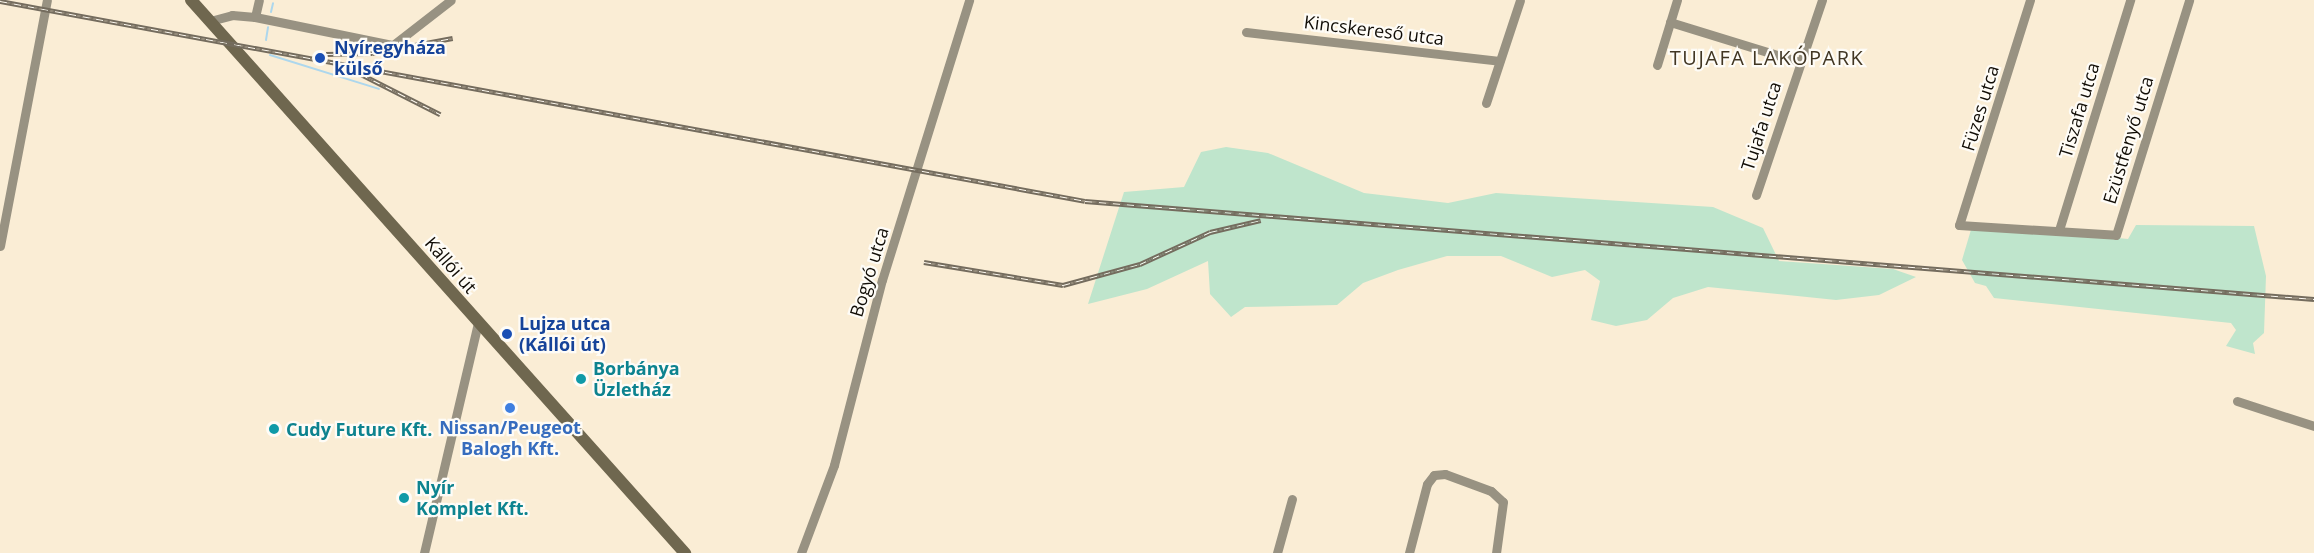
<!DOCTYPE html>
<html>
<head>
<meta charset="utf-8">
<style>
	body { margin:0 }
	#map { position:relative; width:2314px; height:553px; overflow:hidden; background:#faedd5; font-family:"Open Sans",sans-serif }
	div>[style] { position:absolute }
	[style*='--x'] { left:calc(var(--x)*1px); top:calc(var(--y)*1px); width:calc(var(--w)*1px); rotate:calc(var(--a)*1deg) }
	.green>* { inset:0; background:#bfe5cc }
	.stream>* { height:2px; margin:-1px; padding:0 1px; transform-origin:1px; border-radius:1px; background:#add7ed }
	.minor>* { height:9px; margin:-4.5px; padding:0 4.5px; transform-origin:4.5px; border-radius:4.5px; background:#989282 }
	.secondary>* { height:12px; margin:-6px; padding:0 6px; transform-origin:6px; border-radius:6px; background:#6f674f }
	.rail>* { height:4.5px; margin-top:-2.25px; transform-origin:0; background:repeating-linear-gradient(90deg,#fefcf7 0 7px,#746c5e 0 14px); box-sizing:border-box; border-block:2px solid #746c5e }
	.dots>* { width:16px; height:16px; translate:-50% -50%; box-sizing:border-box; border:3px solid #fefcf7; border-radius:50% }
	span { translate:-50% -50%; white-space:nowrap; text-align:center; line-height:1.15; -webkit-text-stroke:4.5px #fefcf7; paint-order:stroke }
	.street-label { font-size:18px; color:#100c05 }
	.transit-label { font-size:18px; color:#164399; font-weight:700 }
	.left { translate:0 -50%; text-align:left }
	.culture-label { font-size:18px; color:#0d838f; font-weight:700 }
	.shop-label { font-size:18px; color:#366cbe; font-weight:700 }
	.neighbourhood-label { font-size:20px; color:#413623; letter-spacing:1.5px }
</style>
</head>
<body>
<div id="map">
	<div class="green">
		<div style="clip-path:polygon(1226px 147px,1268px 153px,1364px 193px,1448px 203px,1496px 193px,1713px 207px,1763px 228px,1779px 261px,1893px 269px,1916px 277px,1879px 295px,1836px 300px,1708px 287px,1673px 298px,1647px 320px,1616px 326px,1591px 320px,1600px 281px,1585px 270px,1552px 277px,1501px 256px,1447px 256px,1398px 270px,1363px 283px,1337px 305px,1245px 307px,1231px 317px,1210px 294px,1208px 261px,1147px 289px,1088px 304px,1124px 192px,1184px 187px,1201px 152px)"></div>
		<div style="clip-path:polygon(1973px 223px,2128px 239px,2136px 225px,2254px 226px,2266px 276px,2264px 333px,2253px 343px,2255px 354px,2226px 346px,2236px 330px,2231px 323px,1994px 298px,1986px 286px,1975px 283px,1962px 260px)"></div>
	</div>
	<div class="stream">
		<div style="--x:271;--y:12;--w:9;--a:-77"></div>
		<div style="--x:266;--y:40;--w:13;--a:-81"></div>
		<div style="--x:270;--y:55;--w:114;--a:17.3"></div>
	</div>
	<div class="minor">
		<div style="--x:2030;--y:0;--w:236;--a:107.5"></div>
		<div style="--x:1959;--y:225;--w:157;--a:3.6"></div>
		<div style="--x:2116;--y:235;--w:246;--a:-72.7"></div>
		<div style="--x:255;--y:17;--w:17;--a:-77"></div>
		<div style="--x:210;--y:21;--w:23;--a:-15"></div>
		<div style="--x:232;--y:15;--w:23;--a:5"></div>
		<div style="--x:255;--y:17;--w:141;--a:11.5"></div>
		<div style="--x:393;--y:45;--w:73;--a:-37.8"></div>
		<div style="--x:1670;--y:22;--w:136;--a:17.1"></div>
		<div style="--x:1246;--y:32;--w:255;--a:6.5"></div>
		<div style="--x:1657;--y:65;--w:68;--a:-72.9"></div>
		<div style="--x:1486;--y:103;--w:108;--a:-71.7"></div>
		<div style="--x:1756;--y:195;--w:206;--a:-71.3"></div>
		<div style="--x:2059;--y:230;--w:241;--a:-72.8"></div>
		<div style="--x:0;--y:246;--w:250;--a:-79.2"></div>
		<div style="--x:2237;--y:401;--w:81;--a:18"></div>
		<div style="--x:424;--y:553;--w:236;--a:-76.8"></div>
		<div style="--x:801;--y:553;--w:94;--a:-69.4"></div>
		<div style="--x:834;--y:465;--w:191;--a:-75.5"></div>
		<div style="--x:882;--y:280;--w:293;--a:-72.7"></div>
		<div style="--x:1277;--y:553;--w:56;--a:-74.5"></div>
		<div style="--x:1409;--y:553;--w:71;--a:-75.4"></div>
		<div style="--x:1427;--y:484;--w:11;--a:-52"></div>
		<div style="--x:1434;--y:475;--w:11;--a:-5"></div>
		<div style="--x:1445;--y:474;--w:49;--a:20.3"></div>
		<div style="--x:1491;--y:491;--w:16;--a:43"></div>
		<div style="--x:1503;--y:502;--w:51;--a:97.8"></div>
	</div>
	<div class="secondary">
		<div style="--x:191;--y:0;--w:742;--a:48.23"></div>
	</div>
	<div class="rail">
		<div style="--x:0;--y:1;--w:1103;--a:10.44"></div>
		<div style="--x:1085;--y:201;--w:1233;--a:4.56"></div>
		<div style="--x:326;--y:54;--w:46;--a:-1.2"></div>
		<div style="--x:372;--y:53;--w:82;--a:-10.5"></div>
		<div style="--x:361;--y:74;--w:89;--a:26.9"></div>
		<div style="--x:924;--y:262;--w:141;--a:9.4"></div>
		<div style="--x:1063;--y:285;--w:80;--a:-15.3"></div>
		<div style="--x:1140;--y:264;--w:77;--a:-24.6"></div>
		<div style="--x:1210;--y:232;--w:52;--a:-13.2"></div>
	</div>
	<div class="dots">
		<div style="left:320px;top:58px;background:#1a4fb4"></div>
		<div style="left:507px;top:334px;background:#1a4fb4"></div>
		<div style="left:581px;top:379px;background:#0f9aa8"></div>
		<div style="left:510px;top:408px;background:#3f7fe0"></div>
		<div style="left:274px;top:429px;background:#0f9aa8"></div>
		<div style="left:404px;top:498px;background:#0f9aa8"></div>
	</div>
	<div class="street-label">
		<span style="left:1374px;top:30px;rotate:7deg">Kincskereső utca</span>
		<span style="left:1980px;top:108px;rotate:-73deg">Füzes utca</span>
		<span style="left:2079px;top:110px;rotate:-73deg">Tiszafa utca</span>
		<span style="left:1761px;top:126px;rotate:-72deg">Tujafa utca</span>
		<span style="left:2128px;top:140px;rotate:-73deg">Ezüstfenyő utca</span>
		<span style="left:451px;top:265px;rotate:49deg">Kállói út</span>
		<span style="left:869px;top:272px;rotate:-73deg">Bogyó utca</span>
	</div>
	<div class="transit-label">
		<span class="left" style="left:334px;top:58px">Nyíregyháza<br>külső</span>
		<span class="left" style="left:519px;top:334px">Lujza utca<br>(Kállói út)</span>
	</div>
	<div class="culture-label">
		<span class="left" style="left:593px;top:379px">Borbánya<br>Üzletház</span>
		<span class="left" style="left:286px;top:429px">Cudy Future Kft.</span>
		<span class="left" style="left:416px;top:498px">Nyír<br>Komplet Kft.</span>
	</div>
	<div class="shop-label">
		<span style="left:510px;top:438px">Nissan/Peugeot<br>Balogh Kft.</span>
	</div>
	<div class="neighbourhood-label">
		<span style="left:1767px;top:57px">TUJAFA LAKÓPARK</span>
	</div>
</div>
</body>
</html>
